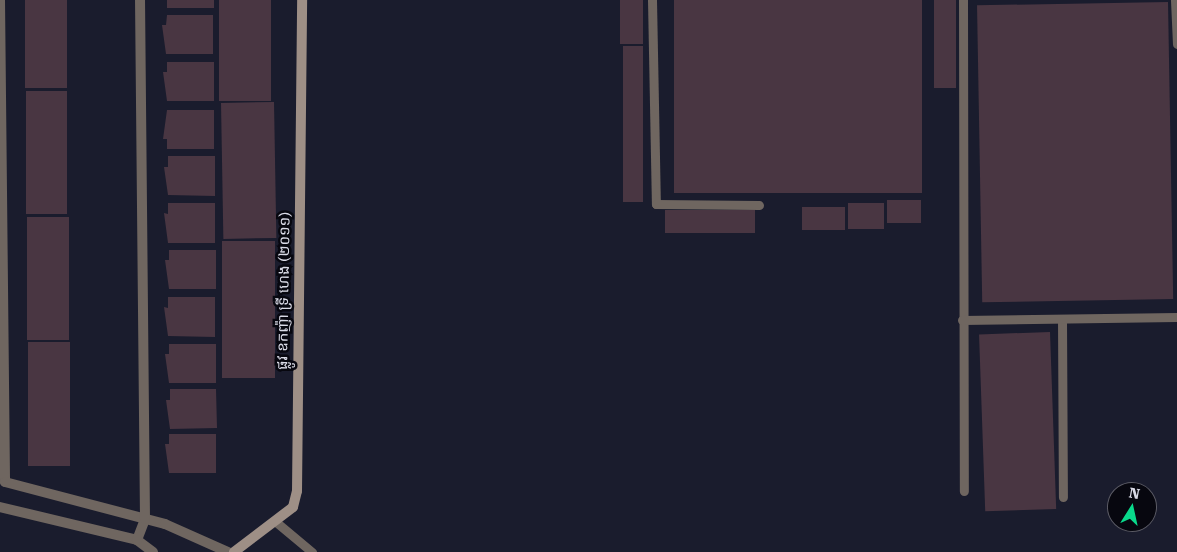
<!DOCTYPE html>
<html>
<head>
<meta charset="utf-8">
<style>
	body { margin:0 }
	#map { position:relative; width:1177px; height:552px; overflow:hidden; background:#1a1c2d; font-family:"Roboto Serif","Noto Sans Khmer",serif }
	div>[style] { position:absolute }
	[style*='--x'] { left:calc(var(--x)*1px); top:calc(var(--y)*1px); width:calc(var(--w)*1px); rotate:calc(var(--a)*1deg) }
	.building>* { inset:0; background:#493642; transform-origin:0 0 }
	.lane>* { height:9px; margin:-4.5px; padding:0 4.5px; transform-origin:4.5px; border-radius:4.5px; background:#6f6660 }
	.street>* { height:10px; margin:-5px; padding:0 5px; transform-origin:5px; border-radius:5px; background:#6f6660 }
	.secondary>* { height:10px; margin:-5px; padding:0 5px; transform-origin:5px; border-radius:5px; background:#9e8f86 }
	span { translate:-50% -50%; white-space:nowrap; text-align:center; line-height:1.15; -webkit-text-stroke:5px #07070f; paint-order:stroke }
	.street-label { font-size:15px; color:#d9dae6 }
	.north { position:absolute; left:1107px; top:482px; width:50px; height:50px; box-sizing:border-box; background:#07070f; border:1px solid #5b5b65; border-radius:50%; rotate:10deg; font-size:14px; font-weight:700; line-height:20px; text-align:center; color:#d9dae6 }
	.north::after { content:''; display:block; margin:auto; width:18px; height:22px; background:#09d98b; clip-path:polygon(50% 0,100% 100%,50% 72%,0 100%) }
</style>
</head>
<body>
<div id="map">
	<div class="building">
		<div style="left:25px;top:0;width:42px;height:88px"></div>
		<div style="left:167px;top:0;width:47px;height:8px"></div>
		<div style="left:219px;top:0;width:52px;height:101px"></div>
		<div style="left:620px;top:0;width:23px;height:44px"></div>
		<div style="left:674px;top:0;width:248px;height:193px"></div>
		<div style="left:934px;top:0;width:22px;height:88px"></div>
		<div style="left:1168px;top:2px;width:297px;height:191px;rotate:89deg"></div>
		<div style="clip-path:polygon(167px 15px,213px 15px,213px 54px,166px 54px,162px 25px,166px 25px)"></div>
		<div style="left:623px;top:46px;width:20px;height:156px"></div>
		<div style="clip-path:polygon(167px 62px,214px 62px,214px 101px,167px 101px,163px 72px,167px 72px)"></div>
		<div style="left:26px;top:91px;width:41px;height:123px"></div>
		<div style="left:274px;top:102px;width:136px;height:53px;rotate:89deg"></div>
		<div style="clip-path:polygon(167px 110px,214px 110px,214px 149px,167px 149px,167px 139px,163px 139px)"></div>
		<div style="clip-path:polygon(168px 156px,215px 156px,215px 196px,168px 195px,164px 167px,168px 167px)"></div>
		<div style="left:921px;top:200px;width:23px;height:34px;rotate:90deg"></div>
		<div style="clip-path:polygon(168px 203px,215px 203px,215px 243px,168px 243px,164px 213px,168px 214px)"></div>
		<div style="left:848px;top:203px;width:36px;height:26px"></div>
		<div style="left:802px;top:207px;width:43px;height:23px"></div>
		<div style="left:665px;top:210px;width:90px;height:23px"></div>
		<div style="left:27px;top:217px;width:42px;height:123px"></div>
		<div style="left:222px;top:241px;width:53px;height:137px"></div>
		<div style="clip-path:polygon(169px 250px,216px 250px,216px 289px,169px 289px,165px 260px,169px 260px)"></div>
		<div style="clip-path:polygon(168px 297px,215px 297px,215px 337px,168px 336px,164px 307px,168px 308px)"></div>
		<div style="left:1050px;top:332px;width:177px;height:71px;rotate:88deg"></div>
		<div style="left:28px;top:342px;width:42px;height:124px"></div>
		<div style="clip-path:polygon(169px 344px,216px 344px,216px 383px,169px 383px,165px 354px,169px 354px)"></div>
		<div style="clip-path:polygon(170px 389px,216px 389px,217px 428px,170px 429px,166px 400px,170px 400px)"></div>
		<div style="clip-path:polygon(169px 434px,216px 434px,216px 473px,169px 473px,165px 444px,169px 444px)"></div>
	</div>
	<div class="lane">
		<div style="--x:652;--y:0;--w:204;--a:88.9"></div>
		<div style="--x:656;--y:204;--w:103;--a:0.6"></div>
		<div style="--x:963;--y:0;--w:491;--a:89.9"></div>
		<div style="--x:1175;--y:0;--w:44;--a:87.4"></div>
		<div style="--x:1062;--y:319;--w:178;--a:89.7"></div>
		<div style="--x:962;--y:320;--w:215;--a:-0.8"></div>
		<div style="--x:276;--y:522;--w:47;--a:39.8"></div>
	</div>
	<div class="street">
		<div style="--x:0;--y:0;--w:482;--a:89.4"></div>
		<div style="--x:5;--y:482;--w:165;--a:14.7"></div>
		<div style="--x:165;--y:524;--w:69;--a:24"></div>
		<div style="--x:0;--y:507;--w:141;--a:13.5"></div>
		<div style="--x:137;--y:540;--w:20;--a:37"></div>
		<div style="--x:137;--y:540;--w:22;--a:-69"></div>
		<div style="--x:145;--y:519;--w:519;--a:-90.55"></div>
	</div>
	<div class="secondary">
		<div style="--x:234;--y:552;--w:74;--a:-37.3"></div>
		<div style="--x:293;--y:507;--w:16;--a:-76"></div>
		<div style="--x:297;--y:491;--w:491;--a:-89.4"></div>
	</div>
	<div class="street-label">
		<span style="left:284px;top:291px;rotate:-89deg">ផ្លូវ ឧកញ៉ា ទ្រី ហេង (២០១១)</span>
	</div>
	<div class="north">N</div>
</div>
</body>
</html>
